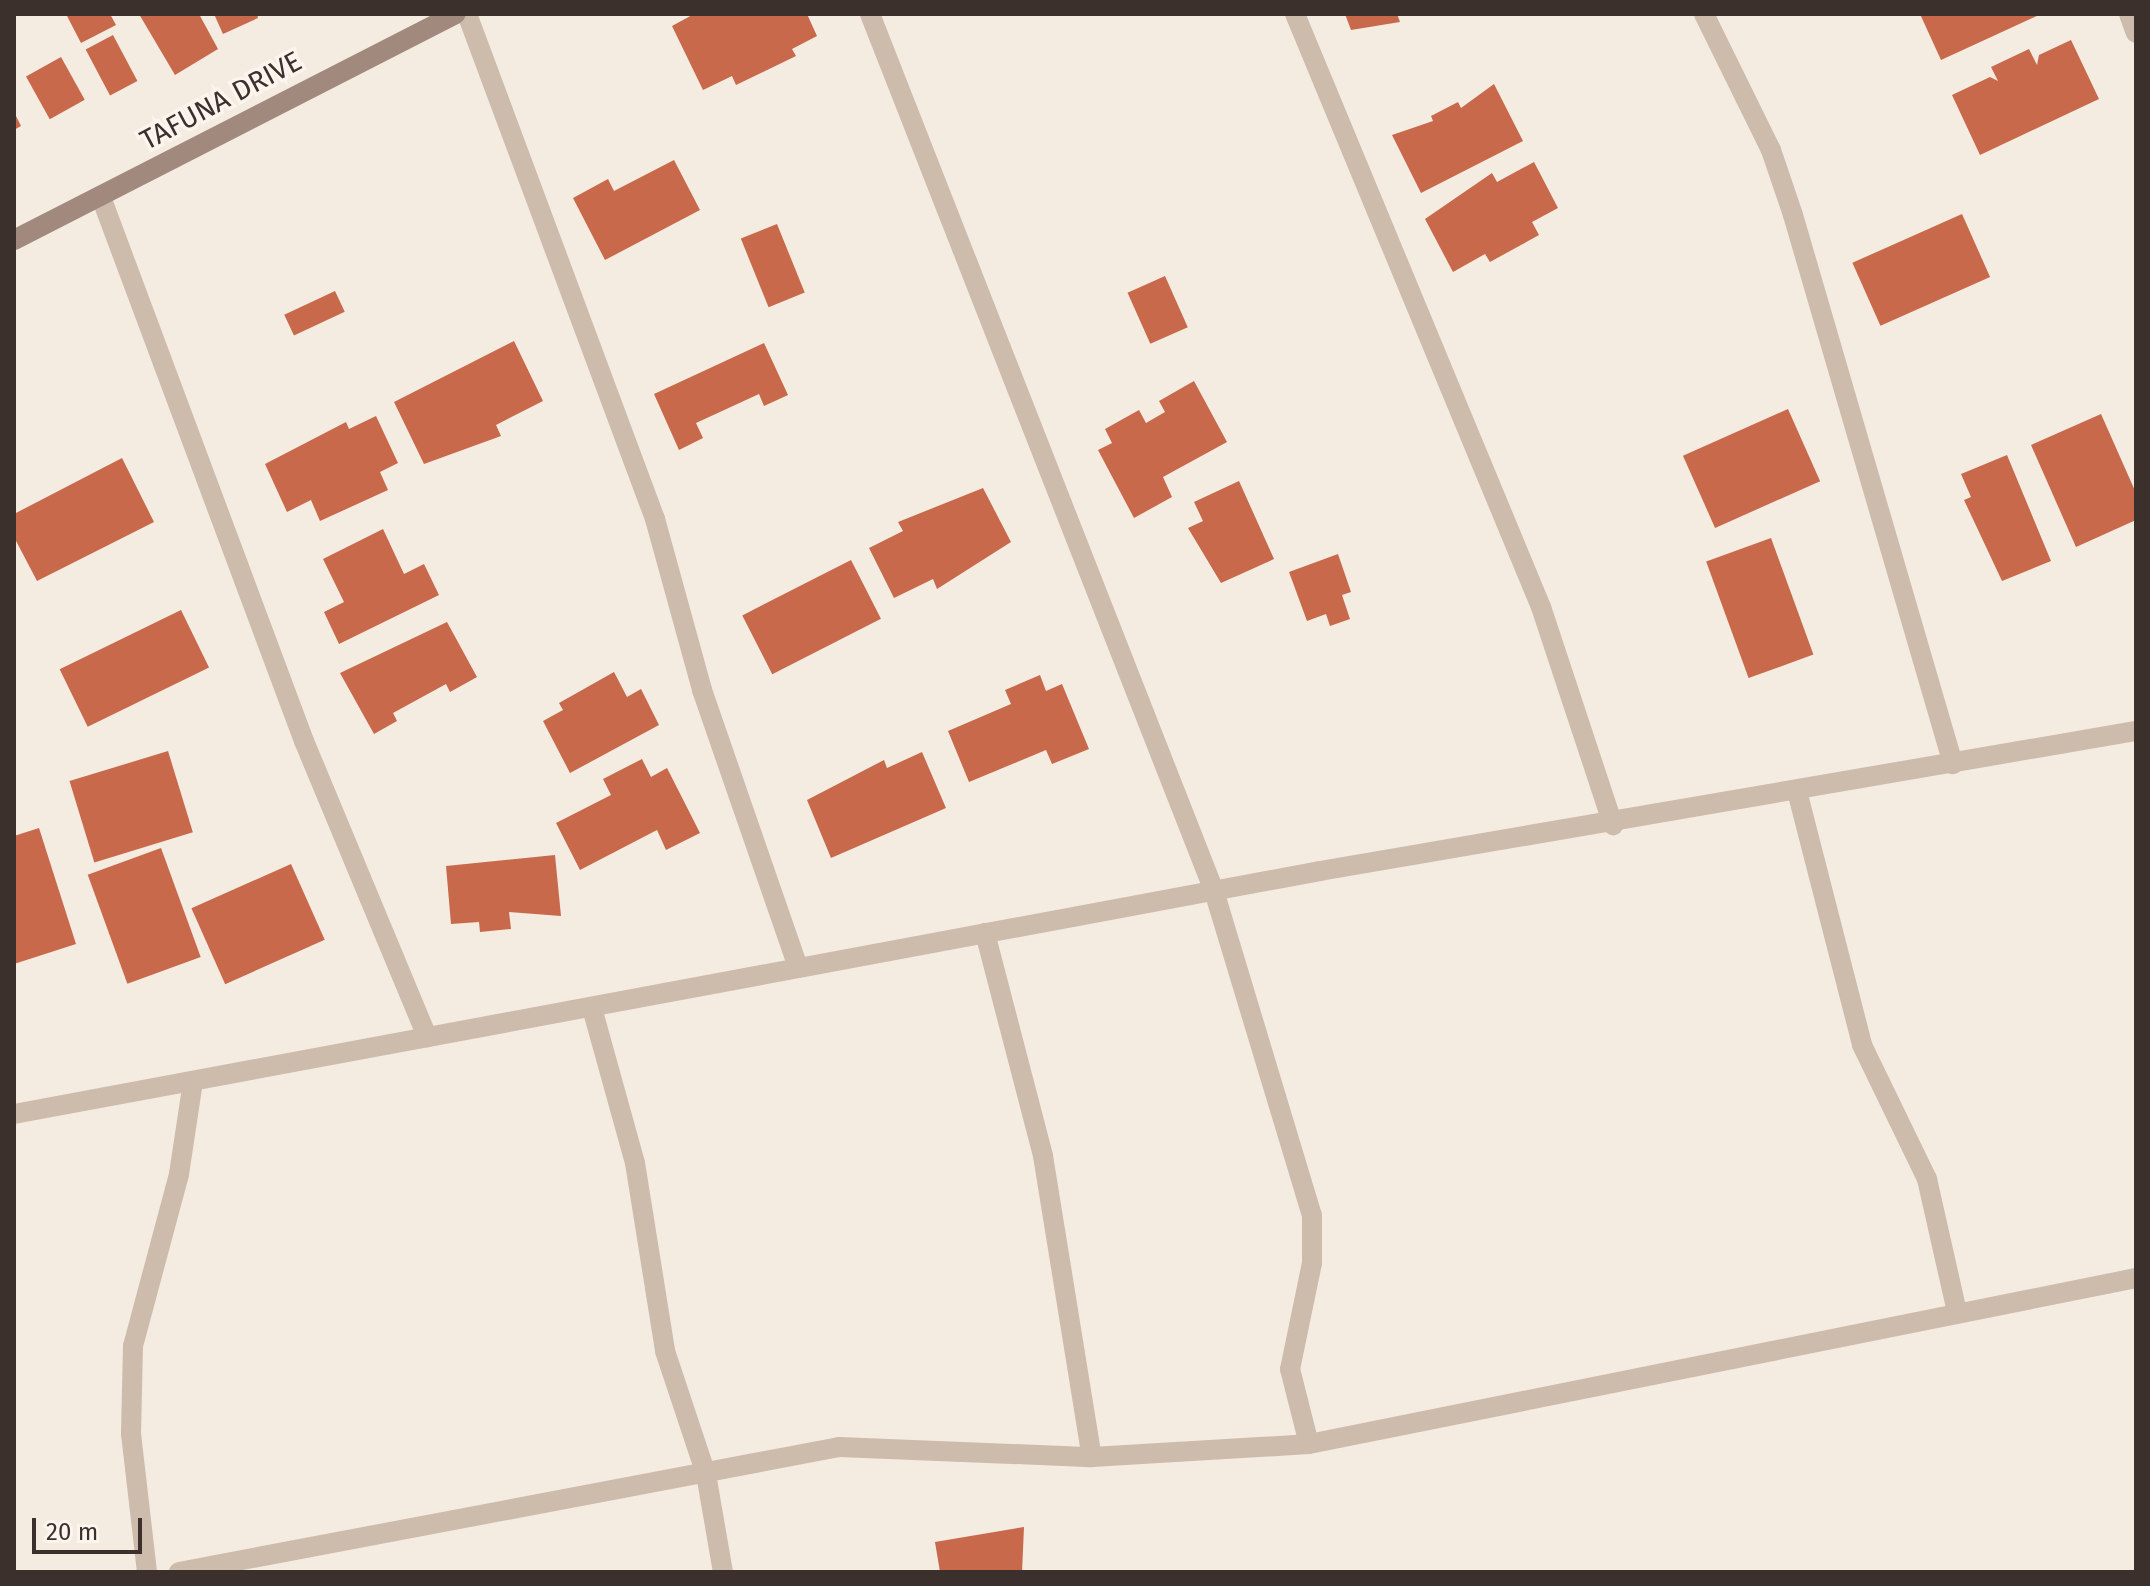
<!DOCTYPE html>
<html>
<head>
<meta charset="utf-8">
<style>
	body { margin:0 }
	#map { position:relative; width:2150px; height:1586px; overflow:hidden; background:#f4ebe1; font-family:"Fira Sans",sans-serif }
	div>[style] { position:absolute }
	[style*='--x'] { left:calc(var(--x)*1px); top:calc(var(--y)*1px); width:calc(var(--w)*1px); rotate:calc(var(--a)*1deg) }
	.building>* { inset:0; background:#c8694b; transform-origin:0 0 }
	.minor>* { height:20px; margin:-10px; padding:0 10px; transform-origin:10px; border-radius:10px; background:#cdbbac }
	.secondary>* { height:20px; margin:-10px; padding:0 10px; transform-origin:10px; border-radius:10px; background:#a18a7d }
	span { translate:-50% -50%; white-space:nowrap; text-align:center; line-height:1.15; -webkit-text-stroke:7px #fbf5ee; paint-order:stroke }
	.street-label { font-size:28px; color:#3b302b }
	.frame { position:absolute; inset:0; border:16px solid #3b302b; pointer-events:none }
	.scale { position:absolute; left:32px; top:1518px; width:110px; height:36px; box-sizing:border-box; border:4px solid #3b302b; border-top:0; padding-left:10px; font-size:24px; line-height:28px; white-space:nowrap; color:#3b302b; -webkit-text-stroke:6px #fbf5ee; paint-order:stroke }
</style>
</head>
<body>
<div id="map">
	<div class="building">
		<div style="clip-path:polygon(66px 14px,110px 14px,116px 25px,81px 43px)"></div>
		<div style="clip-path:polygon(139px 14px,199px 14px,218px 49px,175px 75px)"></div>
		<div style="clip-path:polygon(214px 14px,257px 14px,258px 18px,223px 34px)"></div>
		<div style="clip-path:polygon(694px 14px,807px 14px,817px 36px,792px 49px,796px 56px,736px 85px,732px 76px,703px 90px,672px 26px)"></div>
		<div style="clip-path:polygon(1345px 14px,1397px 14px,1400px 22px,1351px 30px)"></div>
		<div style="clip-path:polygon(1920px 14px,2041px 14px,1941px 60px)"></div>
		<div style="left:113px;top:35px;width:52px;height:31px;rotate:62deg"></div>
		<div style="clip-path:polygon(2071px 40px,2099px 99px,1980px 155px,1952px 95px,1990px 77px,1998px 81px,1991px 67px,2029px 49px,2037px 65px,2039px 55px)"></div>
		<div style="left:61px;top:57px;width:49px;height:40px;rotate:61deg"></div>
		<div style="clip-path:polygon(1494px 84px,1523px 141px,1421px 193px,1392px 135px,1433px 121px,1431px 116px,1458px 102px,1461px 108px)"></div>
		<div style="clip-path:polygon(14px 112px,21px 126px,14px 130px)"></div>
		<div style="clip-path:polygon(674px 160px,700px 210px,605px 260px,573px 198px,608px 179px,614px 191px)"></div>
		<div style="clip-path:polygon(1534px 162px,1558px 208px,1532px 222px,1539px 235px,1490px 262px,1485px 254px,1453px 272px,1425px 219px,1492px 173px,1497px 182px)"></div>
		<div style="left:1962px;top:214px;width:69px;height:120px;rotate:66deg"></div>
		<div style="left:777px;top:224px;width:74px;height:39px;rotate:68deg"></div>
		<div style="left:1165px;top:276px;width:56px;height:41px;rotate:66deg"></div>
		<div style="left:335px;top:291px;width:23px;height:56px;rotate:65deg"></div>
		<div style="clip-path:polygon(514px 341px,543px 401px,496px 425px,501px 436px,424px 464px,394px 402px)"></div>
		<div style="clip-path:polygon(764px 343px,788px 395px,764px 406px,759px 394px,696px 423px,703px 438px,679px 450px,654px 394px)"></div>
		<div style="clip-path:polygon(1194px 381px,1227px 442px,1163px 477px,1172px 497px,1134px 518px,1098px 450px,1112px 443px,1105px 429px,1139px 410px,1146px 423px,1165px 412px,1159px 401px)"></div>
		<div style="left:1788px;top:409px;width:79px;height:115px;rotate:66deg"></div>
		<div style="clip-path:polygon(2101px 414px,2136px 493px,2136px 520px,2076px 547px,2031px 445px)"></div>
		<div style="clip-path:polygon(376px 416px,398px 463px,380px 472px,388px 490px,320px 521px,311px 500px,287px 512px,265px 464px,346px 422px,349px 429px)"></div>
		<div style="clip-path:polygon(2007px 455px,2051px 561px,2002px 581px,1964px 500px,1971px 497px,1961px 474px)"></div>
		<div style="clip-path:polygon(122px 458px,154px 522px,37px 581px,14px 537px,14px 514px)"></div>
		<div style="clip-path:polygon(1239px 481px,1274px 559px,1221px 583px,1188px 528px,1203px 521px,1194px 502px)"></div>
		<div style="clip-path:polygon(983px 488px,1011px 542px,937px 589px,933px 579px,894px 598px,869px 548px,903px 531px,898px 522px)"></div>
		<div style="clip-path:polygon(383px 529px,404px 574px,424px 564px,439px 595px,339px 644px,324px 612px,344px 602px,323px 559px)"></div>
		<div style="left:1771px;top:538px;width:124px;height:69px;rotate:70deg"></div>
		<div style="clip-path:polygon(1338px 554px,1351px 592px,1342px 595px,1350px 619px,1330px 626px,1326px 614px,1307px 621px,1289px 572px)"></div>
		<div style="left:851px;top:560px;width:66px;height:122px;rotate:63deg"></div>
		<div style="left:181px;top:610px;width:64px;height:135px;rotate:64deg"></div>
		<div style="clip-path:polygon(447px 622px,477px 677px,450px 692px,446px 684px,393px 713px,397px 721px,374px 734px,340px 673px)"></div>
		<div style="clip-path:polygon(614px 672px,627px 697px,641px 689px,659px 725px,570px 773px,543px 721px,563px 710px,559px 703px)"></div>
		<div style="clip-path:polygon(1040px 675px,1046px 691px,1062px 684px,1089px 749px,1052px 764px,1046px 750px,969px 782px,948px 731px,1011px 704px,1005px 690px)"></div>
		<div style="left:168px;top:751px;width:85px;height:103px;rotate:73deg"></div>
		<div style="clip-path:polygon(922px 752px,946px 808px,831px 858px,807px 800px,884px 760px,887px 768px)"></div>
		<div style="clip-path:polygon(642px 759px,651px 777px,667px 768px,700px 833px,666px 850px,657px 830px,580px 870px,556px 823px,611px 795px,603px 779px)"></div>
		<div style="clip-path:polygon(39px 828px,76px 944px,14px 964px,14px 836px)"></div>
		<div style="left:161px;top:848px;width:116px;height:78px;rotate:70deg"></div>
		<div style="clip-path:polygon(555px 855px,561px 916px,509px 912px,511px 929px,480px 932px,479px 922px,451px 924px,446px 866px)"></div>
		<div style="left:291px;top:864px;width:83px;height:109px;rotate:66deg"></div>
		<div style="clip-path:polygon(1024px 1527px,1022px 1572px,940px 1572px,935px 1542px)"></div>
	</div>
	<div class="minor">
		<div style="--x:467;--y:14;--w:539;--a:69.58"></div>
		<div style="--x:655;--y:519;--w:177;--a:74.6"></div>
		<div style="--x:702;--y:690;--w:294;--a:70.9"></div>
		<div style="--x:870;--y:14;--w:942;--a:68.58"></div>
		<div style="--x:1214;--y:891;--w:338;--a:73.2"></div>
		<div style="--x:1312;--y:1215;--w:48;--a:90"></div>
		<div style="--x:1312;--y:1263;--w:108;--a:101.7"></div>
		<div style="--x:1290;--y:1369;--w:77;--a:75.8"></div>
		<div style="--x:1295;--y:14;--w:642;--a:67.47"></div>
		<div style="--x:1541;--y:607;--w:230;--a:71.7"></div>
		<div style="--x:1704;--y:14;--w:152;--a:63.8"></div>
		<div style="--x:1771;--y:150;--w:69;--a:71.3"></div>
		<div style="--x:1793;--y:215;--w:572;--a:73.75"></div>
		<div style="--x:2129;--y:14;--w:20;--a:70"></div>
		<div style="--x:101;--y:197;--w:581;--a:69.54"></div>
		<div style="--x:304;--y:741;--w:321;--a:67.4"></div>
		<div style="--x:1798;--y:795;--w:258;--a:75.6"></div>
		<div style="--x:1862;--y:1045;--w:149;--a:64.1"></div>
		<div style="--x:1927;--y:1179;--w:136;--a:77.3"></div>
		<div style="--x:985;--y:933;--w:230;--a:75.4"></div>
		<div style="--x:1043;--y:1156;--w:305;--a:80.8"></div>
		<div style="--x:592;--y:1008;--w:161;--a:74.5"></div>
		<div style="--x:635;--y:1163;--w:190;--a:80.9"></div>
		<div style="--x:665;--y:1351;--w:130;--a:71.6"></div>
		<div style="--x:706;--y:1474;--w:99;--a:80.2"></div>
		<div style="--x:14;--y:1114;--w:1328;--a:-10.54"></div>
		<div style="--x:1320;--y:871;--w:828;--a:-9.74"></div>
		<div style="--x:147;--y:1572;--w:139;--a:-96.6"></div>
		<div style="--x:131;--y:1434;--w:88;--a:-88.7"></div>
		<div style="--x:133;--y:1346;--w:178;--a:-75"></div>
		<div style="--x:179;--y:1174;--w:94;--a:-81.4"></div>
		<div style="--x:179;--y:1572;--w:672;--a:-10.72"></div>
		<div style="--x:839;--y:1447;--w:253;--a:2.3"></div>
		<div style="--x:1092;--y:1457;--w:217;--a:-3.4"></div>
		<div style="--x:1309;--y:1444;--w:843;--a:-11.35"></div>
	</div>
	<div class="secondary">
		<div style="--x:14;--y:240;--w:496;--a:-27.1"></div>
	</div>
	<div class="street-label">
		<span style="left:221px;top:101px;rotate:-28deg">TAFUNA DRIVE</span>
	</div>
	<div class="frame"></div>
	<div class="scale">20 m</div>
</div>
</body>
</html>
